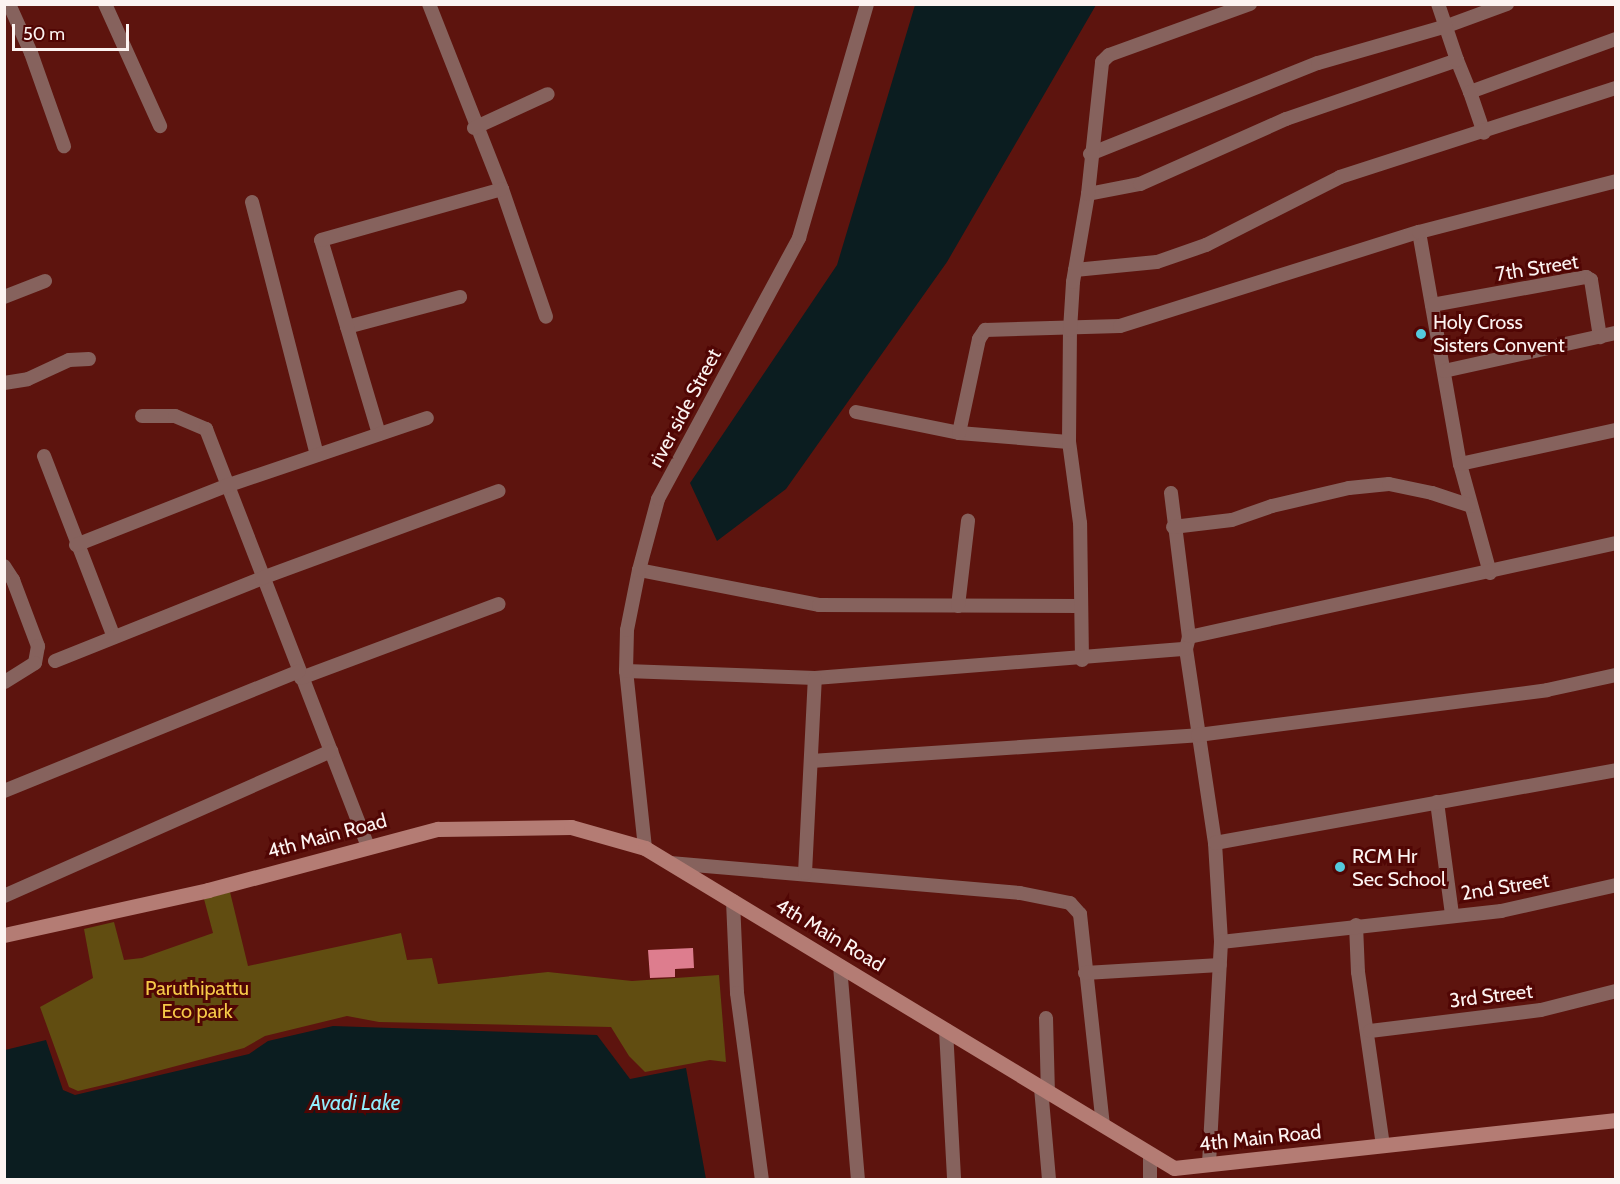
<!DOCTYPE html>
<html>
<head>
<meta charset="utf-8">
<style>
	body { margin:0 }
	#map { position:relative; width:1620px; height:1184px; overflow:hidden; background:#5d140e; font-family:Cabin,sans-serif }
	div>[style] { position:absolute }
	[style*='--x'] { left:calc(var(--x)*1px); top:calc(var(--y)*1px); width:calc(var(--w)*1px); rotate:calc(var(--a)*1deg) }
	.green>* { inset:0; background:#614d11 }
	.water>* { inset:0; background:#0b1d20 }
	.building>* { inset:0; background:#dd7d8e }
	.street>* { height:14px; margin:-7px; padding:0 7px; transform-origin:7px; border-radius:7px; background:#86625d }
	.secondary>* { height:15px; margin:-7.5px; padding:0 7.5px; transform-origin:7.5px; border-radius:7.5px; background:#b47c74 }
	.dots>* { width:16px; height:16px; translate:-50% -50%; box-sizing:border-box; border:3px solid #500604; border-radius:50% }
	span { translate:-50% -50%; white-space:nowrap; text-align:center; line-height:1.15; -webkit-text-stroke:6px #500604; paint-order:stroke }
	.street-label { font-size:20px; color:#fcf3f1 }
	.poi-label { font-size:20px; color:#fcf3f1 }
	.left { translate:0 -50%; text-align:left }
	.park-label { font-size:20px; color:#f6c948 }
	.water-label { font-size:21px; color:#91edfc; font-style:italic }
	.frame { position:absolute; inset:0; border:6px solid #fcf3f1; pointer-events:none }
	.scale { position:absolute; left:12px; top:24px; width:117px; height:27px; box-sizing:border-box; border:3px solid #fcf3f1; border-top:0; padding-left:8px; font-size:18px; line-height:21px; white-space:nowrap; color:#fcf3f1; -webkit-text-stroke:4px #500604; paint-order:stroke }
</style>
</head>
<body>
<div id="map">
	<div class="green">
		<div style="clip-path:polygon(230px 892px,248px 966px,401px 933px,407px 960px,432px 958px,438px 984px,548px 972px,632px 981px,719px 975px,726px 1062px,710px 1060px,645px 1072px,629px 1056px,611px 1027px,379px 1022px,347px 1016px,265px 1036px,244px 1048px,116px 1082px,78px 1091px,69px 1087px,40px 1007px,93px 978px,84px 929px,114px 922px,124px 960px,142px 958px,213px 933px,204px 899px)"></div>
	</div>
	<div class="water">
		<div style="clip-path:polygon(915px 5px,1096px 5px,947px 262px,786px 489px,717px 541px,690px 483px,837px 265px)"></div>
		<div style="clip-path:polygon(333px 1026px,597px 1035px,630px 1079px,686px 1068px,706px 1179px,5px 1179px,5px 1050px,46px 1040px,63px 1090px,75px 1095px,249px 1054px,268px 1041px)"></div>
	</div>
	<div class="building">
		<div style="clip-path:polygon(693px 948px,694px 968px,675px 969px,675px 977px,650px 978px,648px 950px)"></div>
	</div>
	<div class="street">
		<div style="--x:9;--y:4;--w:54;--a:65.8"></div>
		<div style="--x:31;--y:53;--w:99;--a:70.5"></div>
		<div style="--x:105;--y:4;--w:134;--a:65.7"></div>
		<div style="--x:429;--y:4;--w:199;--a:68.5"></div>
		<div style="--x:502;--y:189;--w:135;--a:71"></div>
		<div style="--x:1457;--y:60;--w:35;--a:68"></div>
		<div style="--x:1470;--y:92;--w:155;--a:-20"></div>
		<div style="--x:1470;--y:92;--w:43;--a:71.1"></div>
		<div style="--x:474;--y:128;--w:81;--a:-24.7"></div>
		<div style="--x:1090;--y:154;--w:245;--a:-21.8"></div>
		<div style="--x:1318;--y:63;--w:134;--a:-16"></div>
		<div style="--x:1447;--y:26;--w:64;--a:-20.1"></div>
		<div style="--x:1088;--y:194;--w:53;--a:-10.9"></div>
		<div style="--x:1140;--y:184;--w:160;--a:-24"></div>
		<div style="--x:1286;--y:119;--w:181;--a:-19"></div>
		<div style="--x:1457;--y:60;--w:59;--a:-108.7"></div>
		<div style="--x:252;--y:202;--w:261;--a:75.6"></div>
		<div style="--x:1419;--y:232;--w:236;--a:80"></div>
		<div style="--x:1460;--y:464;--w:113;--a:74.6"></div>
		<div style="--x:1075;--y:270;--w:82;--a:-5.6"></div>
		<div style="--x:1157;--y:262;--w:52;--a:-19.1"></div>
		<div style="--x:1206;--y:245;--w:150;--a:-26.9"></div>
		<div style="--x:1340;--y:177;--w:290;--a:-17.9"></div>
		<div style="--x:4;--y:297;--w:44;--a:-21.3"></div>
		<div style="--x:1432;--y:305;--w:157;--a:-10.3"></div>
		<div style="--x:1586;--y:277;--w:6;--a:31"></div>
		<div style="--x:1591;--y:280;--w:58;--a:81"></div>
		<div style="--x:347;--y:327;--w:117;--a:-14.9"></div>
		<div style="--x:1444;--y:371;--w:176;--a:-12.5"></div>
		<div style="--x:4;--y:383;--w:24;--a:-9"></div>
		<div style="--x:28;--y:379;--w:45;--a:-24.9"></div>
		<div style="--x:69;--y:360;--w:20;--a:-3"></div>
		<div style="--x:856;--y:412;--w:105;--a:11.5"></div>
		<div style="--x:959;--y:433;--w:110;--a:4.7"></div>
		<div style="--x:142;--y:416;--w:33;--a:0"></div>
		<div style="--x:175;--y:416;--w:34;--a:23"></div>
		<div style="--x:206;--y:429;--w:447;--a:68.8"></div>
		<div style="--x:959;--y:433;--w:96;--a:-78"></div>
		<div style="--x:979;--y:339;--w:11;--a:-56"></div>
		<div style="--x:985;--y:330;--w:135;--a:-1.7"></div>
		<div style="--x:1120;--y:326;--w:313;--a:-17.5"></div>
		<div style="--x:1419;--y:232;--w:203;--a:-14.5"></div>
		<div style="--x:379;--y:434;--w:202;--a:-106.6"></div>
		<div style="--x:321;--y:240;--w:188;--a:-15.7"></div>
		<div style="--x:44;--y:456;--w:194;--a:68.9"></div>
		<div style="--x:1460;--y:464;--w:160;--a:-12.3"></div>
		<div style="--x:1171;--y:493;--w:145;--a:82.9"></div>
		<div style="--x:1189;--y:637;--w:12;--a:104"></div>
		<div style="--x:1186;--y:649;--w:196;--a:81.5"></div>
		<div style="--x:1215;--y:843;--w:99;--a:86.5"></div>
		<div style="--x:1221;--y:942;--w:223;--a:93.1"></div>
		<div style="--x:1173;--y:527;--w:59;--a:-6.8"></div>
		<div style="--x:1232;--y:520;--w:42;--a:-19.3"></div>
		<div style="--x:1272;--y:506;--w:79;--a:-13.2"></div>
		<div style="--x:1349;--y:488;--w:40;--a:-5.7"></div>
		<div style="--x:1389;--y:484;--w:44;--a:11.8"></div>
		<div style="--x:1432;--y:493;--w:41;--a:18.4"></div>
		<div style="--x:76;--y:545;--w:161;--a:-21.5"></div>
		<div style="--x:226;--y:486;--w:212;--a:-18.7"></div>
		<div style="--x:4;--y:566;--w:17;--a:57"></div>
		<div style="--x:13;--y:580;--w:71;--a:69.3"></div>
		<div style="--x:38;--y:646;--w:17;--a:100"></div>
		<div style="--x:35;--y:663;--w:36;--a:148"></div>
		<div style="--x:639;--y:570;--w:183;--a:11"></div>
		<div style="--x:819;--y:605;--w:261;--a:0.2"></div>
		<div style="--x:958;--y:606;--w:86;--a:-83.3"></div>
		<div style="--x:1189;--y:637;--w:437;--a:-12.4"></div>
		<div style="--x:1082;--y:660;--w:137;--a:-90.8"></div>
		<div style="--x:1080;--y:523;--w:82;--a:-97.7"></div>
		<div style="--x:1069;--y:442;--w:112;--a:-89.5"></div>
		<div style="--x:1070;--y:330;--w:48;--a:-86.4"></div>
		<div style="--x:1073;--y:282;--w:89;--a:-80.3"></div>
		<div style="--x:1088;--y:194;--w:133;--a:-83.9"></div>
		<div style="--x:1102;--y:62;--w:10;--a:-45"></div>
		<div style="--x:1109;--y:55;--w:150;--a:-19.9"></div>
		<div style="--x:55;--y:661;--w:223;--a:-21.8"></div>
		<div style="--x:262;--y:578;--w:252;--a:-20.2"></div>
		<div style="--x:626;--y:671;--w:189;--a:2.1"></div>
		<div style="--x:815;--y:678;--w:372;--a:-4.5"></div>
		<div style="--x:301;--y:678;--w:211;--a:-20.5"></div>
		<div style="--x:811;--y:761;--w:388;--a:-3.8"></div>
		<div style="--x:1198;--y:735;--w:352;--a:-7.3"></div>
		<div style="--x:1547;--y:690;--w:71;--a:-12.3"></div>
		<div style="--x:4;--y:791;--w:318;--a:-22.1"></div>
		<div style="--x:1437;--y:802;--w:114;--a:82.4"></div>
		<div style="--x:1215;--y:843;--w:408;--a:-10.3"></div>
		<div style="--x:645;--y:848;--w:178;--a:-96.1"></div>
		<div style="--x:626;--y:671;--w:41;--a:-88.6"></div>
		<div style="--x:627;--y:630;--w:61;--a:-78.7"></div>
		<div style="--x:639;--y:570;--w:73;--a:-75"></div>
		<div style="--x:658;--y:499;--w:297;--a:-61.6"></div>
		<div style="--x:799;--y:238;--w:244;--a:-73.8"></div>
		<div style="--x:670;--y:863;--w:351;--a:4.9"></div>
		<div style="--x:1020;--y:893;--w:51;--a:11.3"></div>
		<div style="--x:1070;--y:903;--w:15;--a:48"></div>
		<div style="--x:1080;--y:914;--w:212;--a:83.8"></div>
		<div style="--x:805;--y:873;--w:195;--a:-87.1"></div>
		<div style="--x:4;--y:896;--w:358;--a:-23.9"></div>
		<div style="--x:733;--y:901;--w:92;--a:87.5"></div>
		<div style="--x:737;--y:993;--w:189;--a:82.4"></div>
		<div style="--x:1356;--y:925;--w:47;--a:87.6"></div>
		<div style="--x:1358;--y:972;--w:175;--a:81.8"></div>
		<div style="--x:1221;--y:942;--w:282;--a:-6.3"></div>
		<div style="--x:1501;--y:911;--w:118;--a:-12.7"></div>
		<div style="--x:840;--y:966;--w:215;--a:85.2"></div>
		<div style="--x:1085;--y:973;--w:135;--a:-3.4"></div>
		<div style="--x:1046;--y:1018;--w:74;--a:88.5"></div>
		<div style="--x:946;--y:1030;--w:150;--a:86.9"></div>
		<div style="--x:1370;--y:1031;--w:172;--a:-7"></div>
		<div style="--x:1541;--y:1010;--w:77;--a:-14.2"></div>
		<div style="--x:1041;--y:1088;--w:92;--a:85"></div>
		<div style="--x:1150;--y:1154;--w:26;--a:90"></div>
	</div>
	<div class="secondary">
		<div style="--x:4;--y:935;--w:209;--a:-12.4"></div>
		<div style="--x:208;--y:890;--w:238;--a:-14.9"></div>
		<div style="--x:438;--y:829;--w:133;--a:-0.9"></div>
		<div style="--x:571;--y:827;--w:77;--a:15.8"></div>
		<div style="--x:645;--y:848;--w:618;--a:31.17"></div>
		<div style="--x:1174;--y:1168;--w:445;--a:-6.2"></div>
	</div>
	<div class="dots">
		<div style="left:1421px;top:334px;background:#54cadd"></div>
		<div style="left:1340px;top:867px;background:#54cadd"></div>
	</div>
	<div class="street-label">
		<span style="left:1537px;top:268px;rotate:-9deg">7th Street</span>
		<span style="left:685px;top:408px;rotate:-62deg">river side Street</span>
		<span style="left:327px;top:836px;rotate:-15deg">4th Main Road</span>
		<span style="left:1505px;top:887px;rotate:-9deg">2nd Street</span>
		<span style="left:830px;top:935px;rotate:31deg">4th Main Road</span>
		<span style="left:1491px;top:996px;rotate:-7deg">3rd Street</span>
		<span style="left:1260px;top:1138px;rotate:-6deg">4th Main Road</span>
	</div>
	<div class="poi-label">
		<span class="left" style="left:1433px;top:334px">Holy Cross<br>Sisters Convent</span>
		<span class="left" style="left:1352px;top:868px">RCM Hr<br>Sec School</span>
	</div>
	<div class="park-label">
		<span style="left:197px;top:1000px">Paruthipattu<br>Eco park</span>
	</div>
	<div class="water-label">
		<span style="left:355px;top:1103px">Avadi Lake</span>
	</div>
	<div class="frame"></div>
	<div class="scale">50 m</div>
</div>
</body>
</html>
